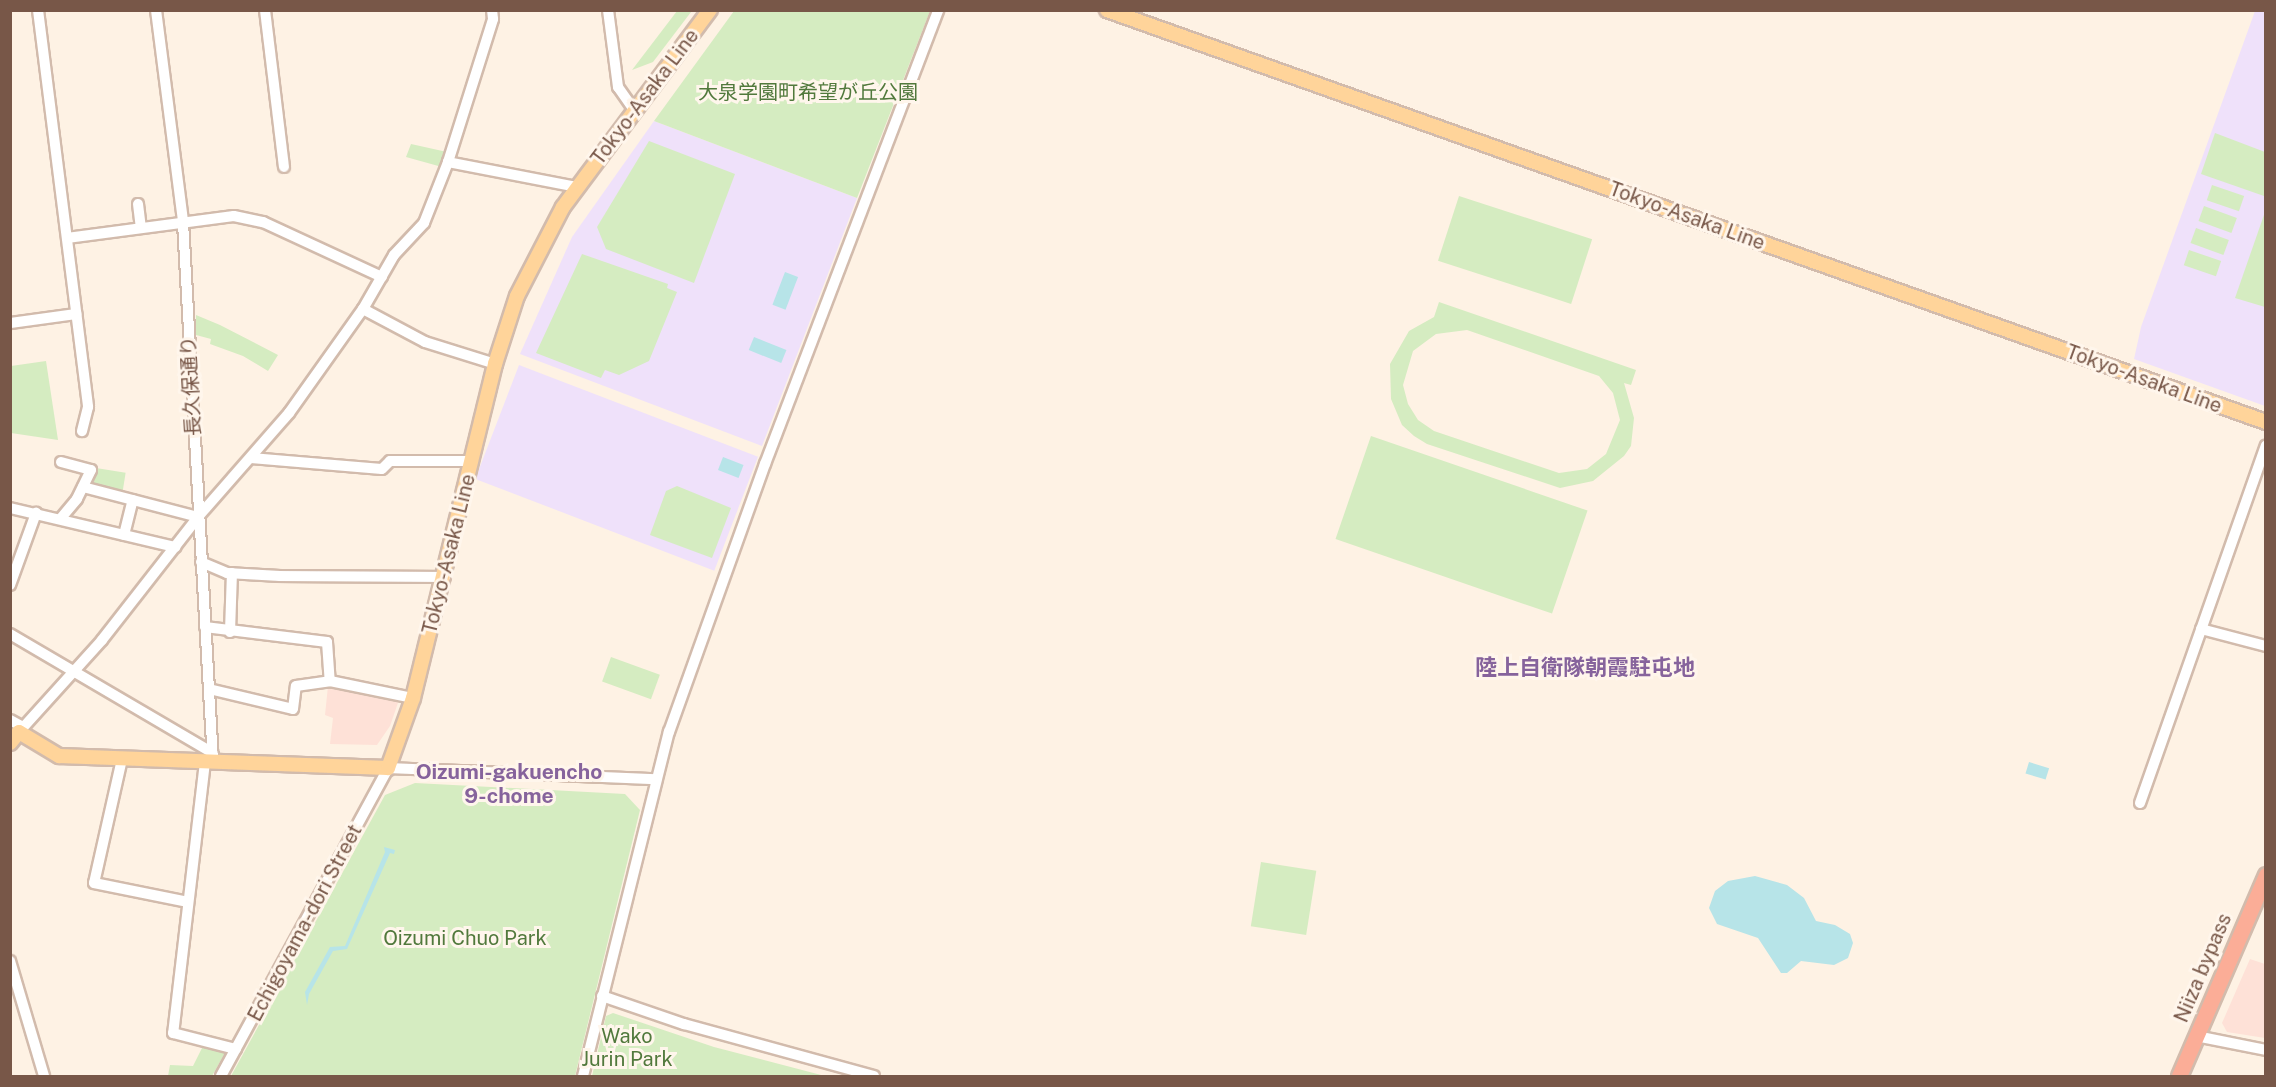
<!DOCTYPE html>
<html>
<head>
<meta charset="utf-8">
<style>
	body { margin:0 }
	#map { position:relative; width:2276px; height:1087px; overflow:hidden; background:#fef2e4; font-family:"Public Sans","Noto Sans JP",sans-serif }
	div>[style] { position:absolute }
	[style*='--x'] { left:calc(var(--x)*1px); top:calc(var(--y)*1px); width:calc(var(--w)*1px); rotate:calc(var(--a)*1deg) }
	.commercial>* { inset:0; background:#fee1d7 }
	.education>* { inset:0; background:#efe1fa; transform-origin:0 0 }
	.green>* { inset:0; background:#d5ecc1; transform-origin:0 0 }
	.water>* { inset:0; background:#b7e4e8; transform-origin:0 0 }
	.roads { filter:drop-shadow(2px 0 #d2bbac) drop-shadow(-2px 0 #d2bbac) drop-shadow(0 2px #d2bbac) drop-shadow(0 -2px #d2bbac) }
	.minor>* { height:10px; margin:-5px; padding:0 5px; transform-origin:5px; border-radius:5px; background:#fff }
	.major>* { height:14px; margin:-7px; padding:0 7px; transform-origin:7px; border-radius:7px; background:#ffd49a }
	.highway>* { height:15px; margin:-7.5px; padding:0 7.5px; transform-origin:7.5px; border-radius:7.5px; background:#fbad97 }
	span { translate:-50% -50%; white-space:nowrap; text-align:center; line-height:1.15; -webkit-text-stroke:6px #fff6ec; paint-order:stroke }
	.park-label { font-size:20px; color:#51793c }
	.street-label { font-size:20px; color:#785748 }
	.neighbourhood-label { font-size:21px; color:#86639c; font-weight:700 }
	.quarter-label { font-size:22px; color:#86639c; font-weight:700 }
	.frame { position:absolute; inset:0; border:12px solid #785748; pointer-events:none }
</style>
</head>
<body>
<div id="map">
	<div class="commercial">
		<div style="clip-path:polygon(328px 686px,400px 697px,390px 726px,377px 745px,330px 744px,333px 718px,325px 715px)"></div>
		<div style="clip-path:polygon(2250px 959px,2265px 964px,2265px 1038px,2227px 1032px,2222px 1023px)"></div>
	</div>
	<div class="education">
		<div style="clip-path:polygon(2255px 11px,2265px 11px,2265px 406px,2134px 359px,2141px 327px)"></div>
		<div style="clip-path:polygon(654px 121px,857px 198px,762px 446px,520px 354px,572px 237px)"></div>
		<div style="left:519px;top:365px;width:256px;height:122px;rotate:21deg"></div>
	</div>
	<div class="green">
		<div style="clip-path:polygon(677px 11px,691px 12px,653px 62px,632px 70px)"></div>
		<div style="clip-path:polygon(734px 11px,930px 11px,857px 198px,654px 121px)"></div>
		<div style="clip-path:polygon(2215px 133px,2265px 152px,2264px 196px,2201px 174px)"></div>
		<div style="clip-path:polygon(649px 141px,735px 174px,694px 283px,606px 249px,597px 227px)"></div>
		<div style="clip-path:polygon(411px 144px,447px 152px,442px 167px,406px 157px)"></div>
		<div style="left:2212px;top:185px;width:34px;height:16px;rotate:19deg"></div>
		<div style="left:1459px;top:196px;width:140px;height:68px;rotate:18deg"></div>
		<div style="left:2204px;top:206px;width:35px;height:16px;rotate:20deg"></div>
		<div style="clip-path:polygon(2265px 212px,2265px 307px,2235px 298px)"></div>
		<div style="left:2196px;top:228px;width:35px;height:16px;rotate:20deg"></div>
		<div style="left:2189px;top:250px;width:34px;height:16px;rotate:19deg"></div>
		<div style="clip-path:polygon(582px 254px,668px 284px,667px 288px,677px 292px,649px 361px,619px 375px,605px 370px,601px 378px,536px 353px)"></div>
		<div style="clip-path:polygon(evenodd,1439px 302px,1636px 370px,1631px 385px,1624px 383px,1634px 418px,1631px 446px,1624px 456px,1593px 481px,1560px 488px,1427px 444px,1414px 436px,1402px 425px,1391px 399px,1390px 364px,1409px 331px,1434px 317px,1439px 302px,1467px 330px,1599px 376px,1613px 393px,1620px 420px,1606px 454px,1587px 469px,1559px 473px,1434px 431px,1418px 420px,1408px 404px,1403px 385px,1413px 351px,1436px 334px,1467px 330px)"></div>
		<div style="clip-path:polygon(196px 315px,220px 325px,278px 355px,268px 371px,243px 356px,210px 344px,211px 339px,196px 335px)"></div>
		<div style="clip-path:polygon(46px 361px,58px 440px,11px 433px,11px 366px)"></div>
		<div style="left:1371px;top:436px;width:229px;height:109px;rotate:19deg"></div>
		<div style="left:96px;top:468px;width:30px;height:18px;rotate:9deg"></div>
		<div style="clip-path:polygon(677px 486px,731px 508px,712px 558px,650px 535px,666px 491px)"></div>
		<div style="left:611px;top:657px;width:52px;height:26px;rotate:20deg"></div>
		<div style="clip-path:polygon(415px 783px,625px 794px,640px 810px,575px 1076px,231px 1076px,385px 795px)"></div>
		<div style="left:1261px;top:862px;width:56px;height:65px;rotate:9deg"></div>
		<div style="clip-path:polygon(613px 1013px,714px 1047px,825px 1076px,592px 1076px,606px 1016px)"></div>
		<div style="clip-path:polygon(203px 1046px,226px 1051px,212px 1076px,168px 1076px,170px 1065px,193px 1066px)"></div>
	</div>
	<div class="water">
		<div style="left:785px;top:272px;width:14px;height:35px;rotate:21deg"></div>
		<div style="left:754px;top:337px;width:35px;height:14px;rotate:22deg"></div>
		<div style="left:723px;top:457px;width:22px;height:14px;rotate:21deg"></div>
		<div style="left:2029px;top:762px;width:21px;height:12px;rotate:17deg"></div>
		<div style="clip-path:polygon(384px 847px,395px 850px,394px 854px,390px 853px,347px 949px,333px 951px,309px 994px,307px 1005px,305px 992px,330px 947px,345px 946px,385px 852px)"></div>
		<div style="clip-path:polygon(1755px 876px,1787px 885px,1804px 898px,1816px 921px,1835px 925px,1850px 934px,1853px 943px,1848px 958px,1834px 965px,1801px 961px,1787px 973px,1781px 973px,1758px 938px,1717px 924px,1709px 908px,1715px 891px,1728px 881px)"></div>
	</div>
	<div class="roads">
		<div class="minor">
			<div style="--x:38;--y:10;--w:400;--a:82.8"></div>
			<div style="--x:88;--y:407;--w:25;--a:104"></div>
			<div style="--x:156;--y:10;--w:214;--a:82.7"></div>
			<div style="--x:183;--y:222;--w:541;--a:86.82"></div>
			<div style="--x:265;--y:10;--w:158;--a:83.1"></div>
			<div style="--x:608;--y:10;--w:78;--a:82.6"></div>
			<div style="--x:618;--y:87;--w:28;--a:55"></div>
			<div style="--x:448;--y:162;--w:131;--a:11"></div>
			<div style="--x:138;--y:204;--w:23;--a:83"></div>
			<div style="--x:67;--y:238;--w:168;--a:-7.5"></div>
			<div style="--x:234;--y:216;--w:30;--a:12"></div>
			<div style="--x:263;--y:222;--w:131;--a:24.8"></div>
			<div style="--x:363;--y:309;--w:70;--a:28"></div>
			<div style="--x:425;--y:342;--w:73;--a:17.4"></div>
			<div style="--x:10;--y:323;--w:67;--a:-7.8"></div>
			<div style="--x:251;--y:458;--w:131;--a:4.8"></div>
			<div style="--x:382;--y:469;--w:11;--a:-45"></div>
			<div style="--x:390;--y:461;--w:82;--a:0"></div>
			<div style="--x:61;--y:462;--w:31;--a:15"></div>
			<div style="--x:91;--y:470;--w:32;--a:116"></div>
			<div style="--x:77;--y:499;--w:25;--a:130"></div>
			<div style="--x:83;--y:487;--w:119;--a:14.6"></div>
			<div style="--x:10;--y:508;--w:170;--a:13.3"></div>
			<div style="--x:124;--y:535;--w:36;--a:-76"></div>
			<div style="--x:201;--y:562;--w:28;--a:23"></div>
			<div style="--x:227;--y:573;--w:53;--a:3.2"></div>
			<div style="--x:280;--y:576;--w:165;--a:0.3"></div>
			<div style="--x:10;--y:585;--w:77;--a:-70.1"></div>
			<div style="--x:205;--y:627;--w:123;--a:7"></div>
			<div style="--x:327;--y:642;--w:39;--a:86"></div>
			<div style="--x:2201;--y:629;--w:67;--a:14.7"></div>
			<div style="--x:230;--y:632;--w:59;--a:-88.1"></div>
			<div style="--x:10;--y:634;--w:235;--a:30.4"></div>
			<div style="--x:209;--y:689;--w:86;--a:13.4"></div>
			<div style="--x:293;--y:709;--w:23;--a:-83"></div>
			<div style="--x:296;--y:686;--w:34;--a:-8"></div>
			<div style="--x:330;--y:681;--w:85;--a:11.6"></div>
			<div style="--x:10;--y:720;--w:15;--a:28"></div>
			<div style="--x:19;--y:732;--w:124;--a:-47.9"></div>
			<div style="--x:102;--y:640;--w:156;--a:-52"></div>
			<div style="--x:198;--y:517;--w:138;--a:-48.8"></div>
			<div style="--x:289;--y:413;--w:128;--a:-54.6"></div>
			<div style="--x:363;--y:309;--w:62;--a:-60.1"></div>
			<div style="--x:394;--y:255;--w:44;--a:-46.8"></div>
			<div style="--x:424;--y:223;--w:66;--a:-68.5"></div>
			<div style="--x:448;--y:162;--w:150;--a:-72.5"></div>
			<div style="--x:493;--y:19;--w:9;--a:-96"></div>
			<div style="--x:122;--y:759;--w:127;--a:102.7"></div>
			<div style="--x:94;--y:883;--w:96;--a:11.4"></div>
			<div style="--x:205;--y:762;--w:273;--a:96.7"></div>
			<div style="--x:173;--y:1033;--w:65;--a:14.3"></div>
			<div style="--x:2140;--y:803;--w:379;--a:-70.6"></div>
			<div style="--x:10;--y:961;--w:120;--a:73.5"></div>
			<div style="--x:602;--y:996;--w:87;--a:18.9"></div>
			<div style="--x:684;--y:1024;--w:197;--a:15.3"></div>
			<div style="--x:2196;--y:1036;--w:71;--a:11.3"></div>
			<div style="--x:221;--y:1076;--w:350;--a:-61.5"></div>
			<div style="--x:388;--y:768;--w:268;--a:2.4"></div>
			<div style="--x:583;--y:1076;--w:355;--a:-76"></div>
			<div style="--x:669;--y:732;--w:285;--a:-70.3"></div>
			<div style="--x:765;--y:464;--w:486;--a:-69.1"></div>
		</div>
		<div class="major">
			<div style="--x:1107;--y:10;--w:1230;--a:19.57"></div>
			<div style="--x:10;--y:743;--w:14;--a:-51"></div>
			<div style="--x:19;--y:732;--w:47;--a:31"></div>
			<div style="--x:59;--y:756;--w:329;--a:2.1"></div>
			<div style="--x:388;--y:768;--w:74;--a:-70.3"></div>
			<div style="--x:413;--y:698;--w:344;--a:-76.2"></div>
			<div style="--x:495;--y:364;--w:71;--a:-72.1"></div>
			<div style="--x:517;--y:296;--w:100;--a:-62.7"></div>
			<div style="--x:563;--y:207;--w:246;--a:-53.3"></div>
		</div>
		<div class="highway">
			<div style="--x:2179;--y:1076;--w:219;--a:-66.6"></div>
		</div>
	</div>
	<div class="park-label">
		<span style="left:808px;top:92px">大泉学園町希望が丘公園</span>
		<span style="left:465px;top:938px">Oizumi Chuo Park</span>
		<span style="left:627px;top:1048px">Wako<br>Jurin Park</span>
	</div>
	<div class="street-label">
		<span style="left:645px;top:97px;rotate:-53deg">Tokyo-Asaka Line</span>
		<span style="left:1687px;top:216px;rotate:20deg">Tokyo-Asaka Line</span>
		<span style="left:2144px;top:379px;rotate:20deg">Tokyo-Asaka Line</span>
		<span style="left:191px;top:386px;rotate:-93deg">長久保通り</span>
		<span style="left:449px;top:554px;rotate:-76deg">Tokyo-Asaka Line</span>
		<span style="left:305px;top:923px;rotate:-62deg">Echigoyama-dori Street</span>
		<span style="left:2203px;top:968px;rotate:-67deg">Niiza bypass</span>
	</div>
	<div class="neighbourhood-label">
		<span style="left:509px;top:784px">Oizumi-gakuencho<br>9-chome</span>
	</div>
	<div class="quarter-label">
		<span style="left:1585px;top:668px">陸上自衛隊朝霞駐屯地</span>
	</div>
	<div class="frame"></div>
</div>
</body>
</html>
